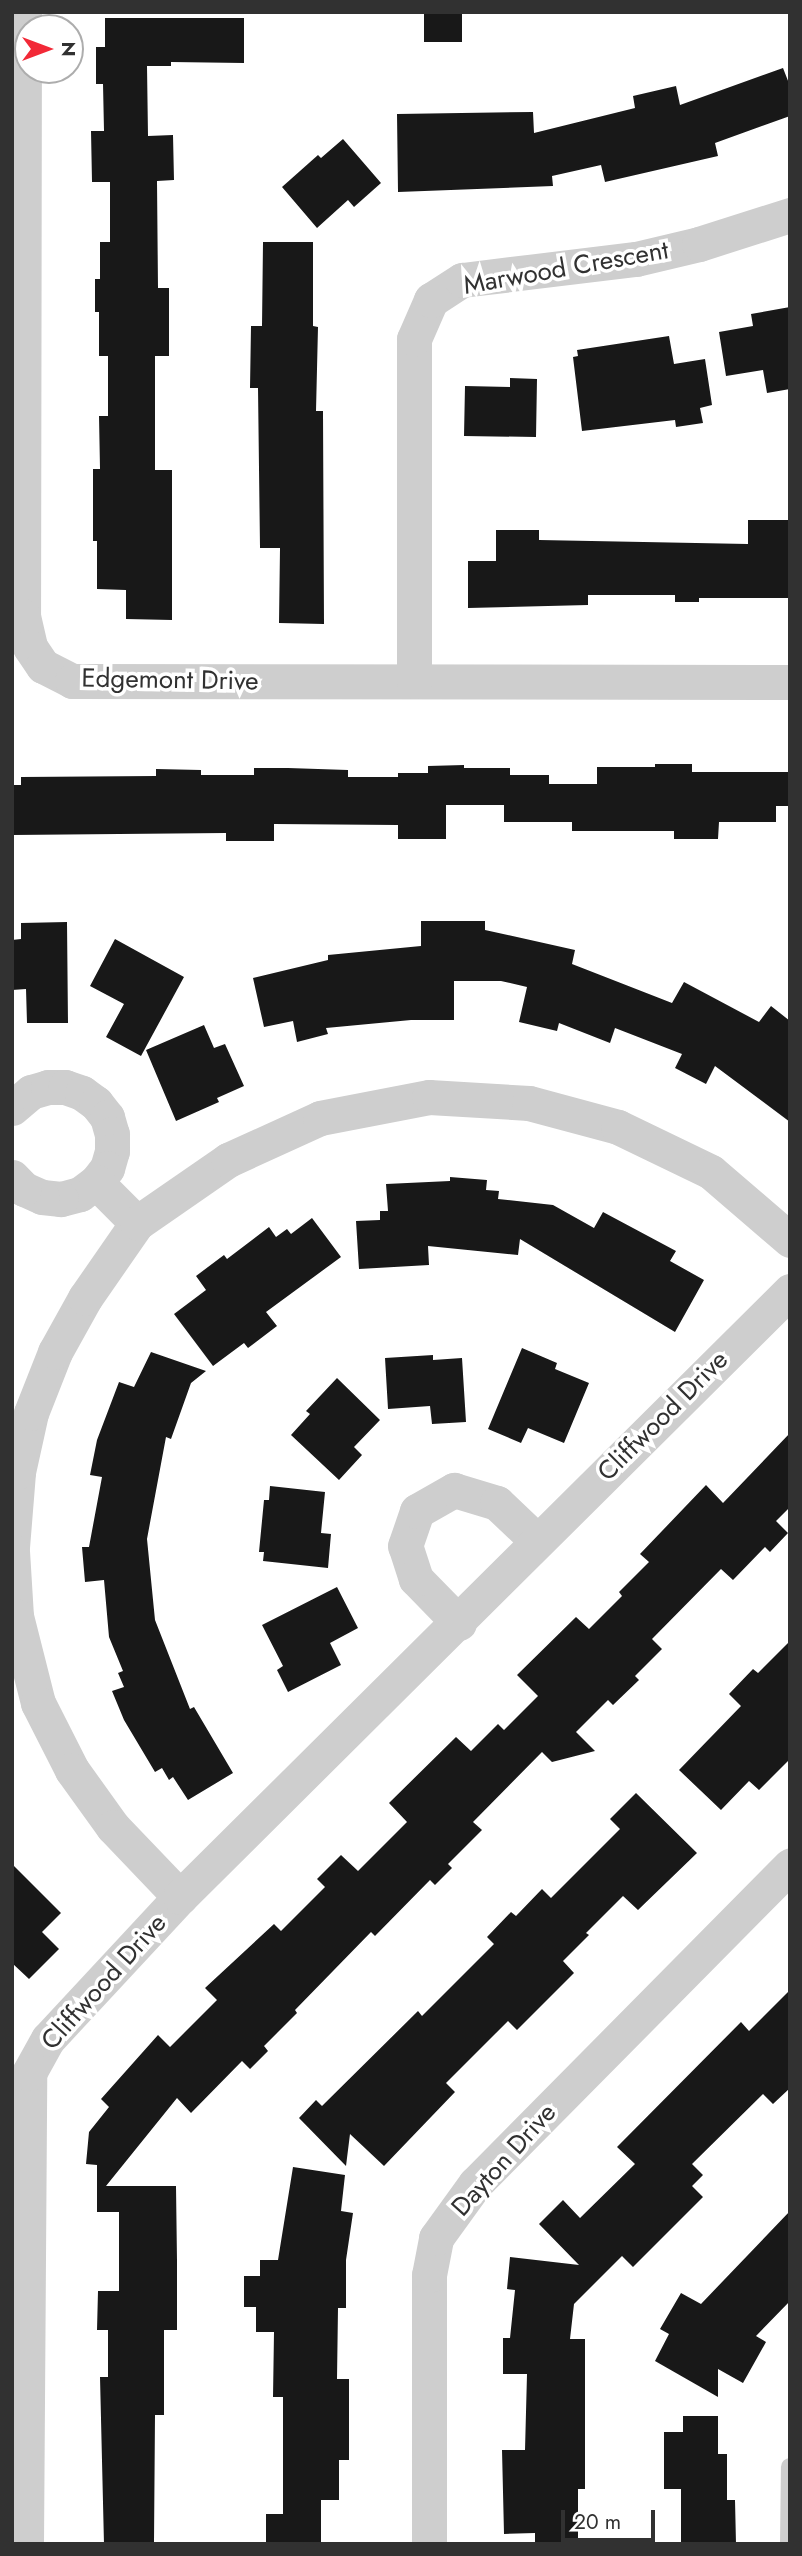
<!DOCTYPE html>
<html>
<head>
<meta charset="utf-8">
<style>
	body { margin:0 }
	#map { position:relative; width:802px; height:2556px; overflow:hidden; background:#fff; font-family:Jost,sans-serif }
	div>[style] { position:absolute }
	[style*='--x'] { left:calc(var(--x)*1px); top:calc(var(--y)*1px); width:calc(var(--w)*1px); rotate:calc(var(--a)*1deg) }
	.building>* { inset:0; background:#181818; transform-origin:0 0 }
	.lane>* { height:18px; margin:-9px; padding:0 9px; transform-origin:9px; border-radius:9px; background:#cecece }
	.street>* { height:35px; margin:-17.5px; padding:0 17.5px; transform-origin:17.5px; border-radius:17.5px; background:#cecece }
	span { translate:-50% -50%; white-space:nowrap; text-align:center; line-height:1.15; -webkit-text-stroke:7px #fff; paint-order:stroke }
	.street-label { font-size:26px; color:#313131 }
	.frame { position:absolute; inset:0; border:14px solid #313131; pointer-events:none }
	.north { position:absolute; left:14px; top:14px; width:70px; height:70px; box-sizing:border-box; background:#fff; border:2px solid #adadad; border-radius:50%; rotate:90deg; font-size:19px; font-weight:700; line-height:28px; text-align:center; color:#313131 }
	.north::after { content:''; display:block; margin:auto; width:24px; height:32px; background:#f22937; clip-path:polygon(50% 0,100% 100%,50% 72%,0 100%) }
	.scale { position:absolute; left:561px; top:2510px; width:94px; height:32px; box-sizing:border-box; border:4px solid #313131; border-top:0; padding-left:9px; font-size:21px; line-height:24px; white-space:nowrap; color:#313131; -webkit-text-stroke:5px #fff; paint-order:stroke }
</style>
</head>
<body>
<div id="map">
	<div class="building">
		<div style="left:424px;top:12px;width:38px;height:30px"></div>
		<div style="clip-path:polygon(105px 18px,244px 18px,244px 63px,171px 62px,171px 66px,147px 66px,148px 136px,173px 135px,174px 180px,157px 181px,158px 288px,169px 288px,169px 356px,155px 356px,155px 470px,172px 470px,172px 620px,126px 619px,126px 590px,97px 589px,97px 541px,93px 541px,93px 469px,100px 469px,99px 416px,108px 416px,108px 356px,99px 356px,99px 312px,95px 312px,95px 279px,100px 279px,100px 242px,110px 242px,110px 182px,92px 182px,91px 131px,104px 131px,103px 84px,96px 84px,96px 47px,105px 47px)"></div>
		<div style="clip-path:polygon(783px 68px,790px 86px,790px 116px,715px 143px,718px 156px,605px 182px,601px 165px,552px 176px,553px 186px,398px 192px,397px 114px,533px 112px,534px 133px,635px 108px,633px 96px,676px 86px,680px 105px)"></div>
		<div style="clip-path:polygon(343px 139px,381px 183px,354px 207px,348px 200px,317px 228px,282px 187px,318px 155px,321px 158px)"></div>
		<div style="clip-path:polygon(263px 242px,313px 242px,313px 326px,318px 327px,316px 411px,323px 411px,324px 624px,279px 623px,280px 548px,260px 548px,258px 388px,250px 388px,251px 326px,262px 326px)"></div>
		<div style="clip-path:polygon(790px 307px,790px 389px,767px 393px,763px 370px,726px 376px,719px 332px,753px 326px,751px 314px)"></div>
		<div style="clip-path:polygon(669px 336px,674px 364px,705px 359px,712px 405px,700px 408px,703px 423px,676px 427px,675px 420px,582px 431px,573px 357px,578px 356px,577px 350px)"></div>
		<div style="clip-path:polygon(510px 378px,537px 379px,536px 437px,464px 436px,465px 386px,510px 387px)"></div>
		<div style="clip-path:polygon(748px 520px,790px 520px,790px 598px,699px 598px,699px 602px,675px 602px,675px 595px,588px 595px,588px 605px,468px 608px,468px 561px,496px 561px,496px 530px,539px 530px,539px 540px,748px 544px)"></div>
		<div style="clip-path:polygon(655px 764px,692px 764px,692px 772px,790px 772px,790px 806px,776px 806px,776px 822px,719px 822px,718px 839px,674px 839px,674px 831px,572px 831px,572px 822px,504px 822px,504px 805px,446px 805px,446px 839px,398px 839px,398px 825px,274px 824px,274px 841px,226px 841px,226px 833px,12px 835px,12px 785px,21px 785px,21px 777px,156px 776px,156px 769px,201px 770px,201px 775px,254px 775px,254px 768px,288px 768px,348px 770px,348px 777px,398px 777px,398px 773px,428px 773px,428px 766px,464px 765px,464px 768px,510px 768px,510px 775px,549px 775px,549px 784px,597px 784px,597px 767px,655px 767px)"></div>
		<div style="clip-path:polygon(421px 921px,485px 921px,485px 930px,575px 950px,572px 964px,672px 1003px,684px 982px,759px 1022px,771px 1006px,790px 1021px,790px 1122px,715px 1066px,706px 1084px,675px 1068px,682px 1054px,615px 1028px,610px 1043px,559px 1023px,557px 1031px,519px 1022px,527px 987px,501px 981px,454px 981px,454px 1020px,411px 1020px,326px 1028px,328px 1034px,297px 1042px,293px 1021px,264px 1027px,253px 978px,328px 960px,328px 955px,421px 946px)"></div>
		<div style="clip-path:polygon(67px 922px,68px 1023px,27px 1023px,26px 989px,12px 990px,12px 940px,21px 939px,21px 923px)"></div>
		<div style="clip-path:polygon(115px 939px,184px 977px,141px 1056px,106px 1037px,124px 1004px,90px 986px)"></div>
		<div style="clip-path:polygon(204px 1025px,214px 1048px,225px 1044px,244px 1086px,217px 1098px,219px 1102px,176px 1121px,146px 1050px)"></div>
		<div style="clip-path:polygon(450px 1177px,487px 1180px,486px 1190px,499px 1191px,498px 1199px,553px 1205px,594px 1228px,603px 1212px,676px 1251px,670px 1261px,704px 1280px,675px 1332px,520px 1239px,518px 1255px,428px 1246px,429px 1265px,359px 1269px,356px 1221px,380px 1220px,380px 1211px,388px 1211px,386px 1184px,450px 1181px)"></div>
		<div style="clip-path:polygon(312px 1218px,341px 1257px,266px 1312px,277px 1326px,248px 1348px,244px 1343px,213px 1366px,174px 1314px,206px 1290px,196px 1276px,224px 1255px,227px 1259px,269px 1227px,276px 1237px,287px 1229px,291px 1234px)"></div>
		<div style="clip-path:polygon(522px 1348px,557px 1363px,555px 1369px,589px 1383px,564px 1443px,528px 1428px,521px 1443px,488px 1429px)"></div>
		<div style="clip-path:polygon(151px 1352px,206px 1371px,191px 1383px,171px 1439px,166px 1437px,147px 1539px,155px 1620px,190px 1709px,194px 1707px,233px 1773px,188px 1800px,173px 1777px,169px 1780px,162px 1768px,155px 1772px,124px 1720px,112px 1691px,124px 1687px,118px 1673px,123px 1671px,109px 1637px,104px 1580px,85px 1582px,82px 1547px,89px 1547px,102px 1477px,90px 1475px,97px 1440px,119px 1382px,134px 1387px)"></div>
		<div style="clip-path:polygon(433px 1355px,433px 1360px,462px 1358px,466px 1422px,432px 1424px,430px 1406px,388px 1409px,385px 1358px)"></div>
		<div style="clip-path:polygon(337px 1378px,380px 1420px,354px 1447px,362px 1455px,339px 1480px,291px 1435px,310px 1414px,306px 1411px)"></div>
		<div style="clip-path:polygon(790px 1433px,790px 1507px,776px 1521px,788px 1533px,770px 1552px,765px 1547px,733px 1580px,721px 1569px,652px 1639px,662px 1649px,635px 1676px,639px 1680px,613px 1705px,608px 1700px,576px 1732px,595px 1751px,552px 1762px,542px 1752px,473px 1822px,482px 1830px,448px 1864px,452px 1868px,435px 1885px,430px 1880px,375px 1936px,371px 1932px,295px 2010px,297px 2013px,264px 2046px,268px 2051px,250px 2069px,242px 2061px,191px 2113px,177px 2098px,106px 2186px,176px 2186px,177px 2261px,177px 2330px,164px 2330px,164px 2415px,155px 2415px,154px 2544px,104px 2544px,100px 2377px,108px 2377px,108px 2330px,97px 2330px,98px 2291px,119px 2291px,119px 2212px,97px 2212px,97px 2165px,86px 2164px,89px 2132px,109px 2107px,101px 2099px,158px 2035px,170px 2047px,217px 2000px,205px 1988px,274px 1924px,281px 1931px,325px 1887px,317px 1879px,341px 1855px,358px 1871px,407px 1822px,389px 1803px,456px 1737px,471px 1751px,498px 1724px,504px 1730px,538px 1696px,517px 1675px,576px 1617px,589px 1629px,622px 1596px,619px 1592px,649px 1562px,640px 1554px,706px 1485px,723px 1503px)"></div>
		<div style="clip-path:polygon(270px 1486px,325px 1492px,321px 1533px,331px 1534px,328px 1568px,263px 1561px,264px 1552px,259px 1552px,264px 1500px,269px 1500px)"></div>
		<div style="clip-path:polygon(337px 1587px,358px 1628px,330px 1643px,341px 1665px,288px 1692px,277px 1670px,283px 1666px,262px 1625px)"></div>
		<div style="clip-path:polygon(790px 1641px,790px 1759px,759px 1790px,749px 1781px,721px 1810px,679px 1770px,741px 1706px,729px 1694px,753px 1669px,758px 1673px)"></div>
		<div style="clip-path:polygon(636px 1793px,697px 1853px,638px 1910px,623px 1896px,586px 1933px,589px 1935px,563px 1961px,574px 1973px,517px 2030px,508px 2021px,446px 2083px,455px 2092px,384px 2166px,350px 2134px,346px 2166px,299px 2118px,316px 2100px,322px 2106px,418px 2011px,422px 2016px,494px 1944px,487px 1937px,511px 1912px,516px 1916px,542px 1889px,551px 1898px,620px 1829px,610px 1819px)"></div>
		<div style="clip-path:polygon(12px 1864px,61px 1913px,42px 1932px,59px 1949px,29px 1979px,12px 1963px)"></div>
		<div style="clip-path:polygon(790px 1990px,790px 2088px,773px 2104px,763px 2094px,692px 2164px,703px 2175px,692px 2186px,703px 2197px,633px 2267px,622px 2256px,574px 2304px,570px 2339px,585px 2339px,585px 2489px,578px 2489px,578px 2544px,535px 2544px,535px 2533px,504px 2534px,502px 2450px,525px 2450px,527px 2374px,503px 2374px,503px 2338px,510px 2338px,515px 2290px,507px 2289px,510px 2257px,579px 2265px,539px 2224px,563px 2200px,580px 2218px,635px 2164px,617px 2147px,741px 2022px,749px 2031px)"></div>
		<div style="clip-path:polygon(293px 2167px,345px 2175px,341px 2211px,353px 2213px,346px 2260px,346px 2308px,338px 2308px,337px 2379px,349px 2379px,349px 2460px,339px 2460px,339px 2500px,321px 2500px,321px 2544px,266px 2544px,266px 2514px,283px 2514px,283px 2397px,273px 2397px,274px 2332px,256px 2332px,256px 2307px,244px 2307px,244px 2276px,260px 2276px,260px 2260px,278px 2260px)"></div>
		<div style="clip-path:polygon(790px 2211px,790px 2301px,756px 2336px,766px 2342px,743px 2383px,718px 2369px,718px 2397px,655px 2361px,669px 2334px,660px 2329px,681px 2293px,701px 2304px)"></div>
		<div style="clip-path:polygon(683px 2416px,718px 2416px,718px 2454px,727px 2454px,727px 2500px,735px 2500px,736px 2544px,681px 2544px,681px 2489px,664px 2489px,664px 2432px,683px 2432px)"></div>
	</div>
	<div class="lane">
		<div style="--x:789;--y:2544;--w:77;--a:-89.3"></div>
	</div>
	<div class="street">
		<div style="--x:24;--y:12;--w:604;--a:90.09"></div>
		<div style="--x:23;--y:616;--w:32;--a:77"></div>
		<div style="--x:30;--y:647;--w:23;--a:56"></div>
		<div style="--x:43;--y:666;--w:33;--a:27"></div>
		<div style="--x:72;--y:681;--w:718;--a:0.08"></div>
		<div style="--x:414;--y:681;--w:342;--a:-90"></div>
		<div style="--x:414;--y:339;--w:43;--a:-66.4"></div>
		<div style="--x:431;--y:300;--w:37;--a:-33"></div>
		<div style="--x:462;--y:280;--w:175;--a:-6.9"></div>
		<div style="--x:636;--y:259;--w:65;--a:-13.4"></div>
		<div style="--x:699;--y:244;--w:96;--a:-17.7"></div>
		<div style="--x:12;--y:1108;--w:25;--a:-40"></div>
		<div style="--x:31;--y:1092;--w:18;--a:-16"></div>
		<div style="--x:48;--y:1087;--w:17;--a:0"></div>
		<div style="--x:65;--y:1087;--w:18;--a:19"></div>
		<div style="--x:82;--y:1093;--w:17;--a:36"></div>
		<div style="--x:96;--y:1103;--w:18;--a:52"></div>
		<div style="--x:107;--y:1117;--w:18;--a:74"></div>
		<div style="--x:112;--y:1134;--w:17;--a:90"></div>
		<div style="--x:112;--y:1151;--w:18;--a:106"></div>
		<div style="--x:107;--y:1168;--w:18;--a:128"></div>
		<div style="--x:96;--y:1182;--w:20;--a:143"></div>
		<div style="--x:80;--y:1194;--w:20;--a:165"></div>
		<div style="--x:61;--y:1199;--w:19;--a:-174"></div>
		<div style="--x:42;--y:1197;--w:20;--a:-156"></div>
		<div style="--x:24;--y:1189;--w:17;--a:-135"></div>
		<div style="--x:96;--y:1182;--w:58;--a:45"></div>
		<div style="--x:12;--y:1547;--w:75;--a:-85.4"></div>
		<div style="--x:18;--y:1472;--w:60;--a:-77.6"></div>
		<div style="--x:31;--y:1413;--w:66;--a:-68.5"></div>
		<div style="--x:55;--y:1352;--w:62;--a:-60.9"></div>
		<div style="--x:85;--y:1298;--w:91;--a:-55.3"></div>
		<div style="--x:137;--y:1223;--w:111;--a:-34.7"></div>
		<div style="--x:228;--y:1160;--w:101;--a:-24.5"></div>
		<div style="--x:320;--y:1118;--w:111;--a:-10.9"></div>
		<div style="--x:429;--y:1097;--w:100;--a:3.4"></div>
		<div style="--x:529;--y:1103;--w:92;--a:15.1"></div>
		<div style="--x:618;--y:1127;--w:103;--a:25.8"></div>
		<div style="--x:711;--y:1172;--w:104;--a:40.7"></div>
		<div style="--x:12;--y:1551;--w:65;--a:86.5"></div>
		<div style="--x:16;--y:1616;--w:90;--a:75.8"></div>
		<div style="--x:38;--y:1703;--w:75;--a:63.1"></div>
		<div style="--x:72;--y:1770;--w:70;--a:54.3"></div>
		<div style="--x:113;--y:1827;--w:97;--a:46.3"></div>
		<div style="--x:459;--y:1623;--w:62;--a:-134.3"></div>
		<div style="--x:416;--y:1579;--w:35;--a:-108"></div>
		<div style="--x:405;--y:1546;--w:37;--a:-71"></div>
		<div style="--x:417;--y:1511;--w:43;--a:-29.6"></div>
		<div style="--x:454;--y:1490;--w:45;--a:16.8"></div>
		<div style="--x:497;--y:1503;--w:55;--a:43.5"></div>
		<div style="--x:26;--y:2544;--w:471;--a:-89.6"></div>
		<div style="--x:29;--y:2073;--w:39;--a:-61"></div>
		<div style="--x:48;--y:2039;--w:194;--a:-47.1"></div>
		<div style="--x:180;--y:1897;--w:860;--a:-44.81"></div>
		<div style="--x:429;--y:2544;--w:269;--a:-90"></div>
		<div style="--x:429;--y:2275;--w:38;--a:-79"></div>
		<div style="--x:436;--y:2238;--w:67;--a:-54.2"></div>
		<div style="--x:475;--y:2184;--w:448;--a:-45.3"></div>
	</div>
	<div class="street-label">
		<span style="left:566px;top:268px;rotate:-10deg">Marwood Crescent</span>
		<span style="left:170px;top:680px;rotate:1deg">Edgemont Drive</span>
		<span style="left:663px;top:1416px;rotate:-45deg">Cliffwood Drive</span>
		<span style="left:104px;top:1982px;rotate:-48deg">Cliffwood Drive</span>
		<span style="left:504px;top:2160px;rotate:-48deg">Dayton Drive</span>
	</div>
	<div class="frame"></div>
	<div class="north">N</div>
	<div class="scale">20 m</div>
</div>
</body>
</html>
